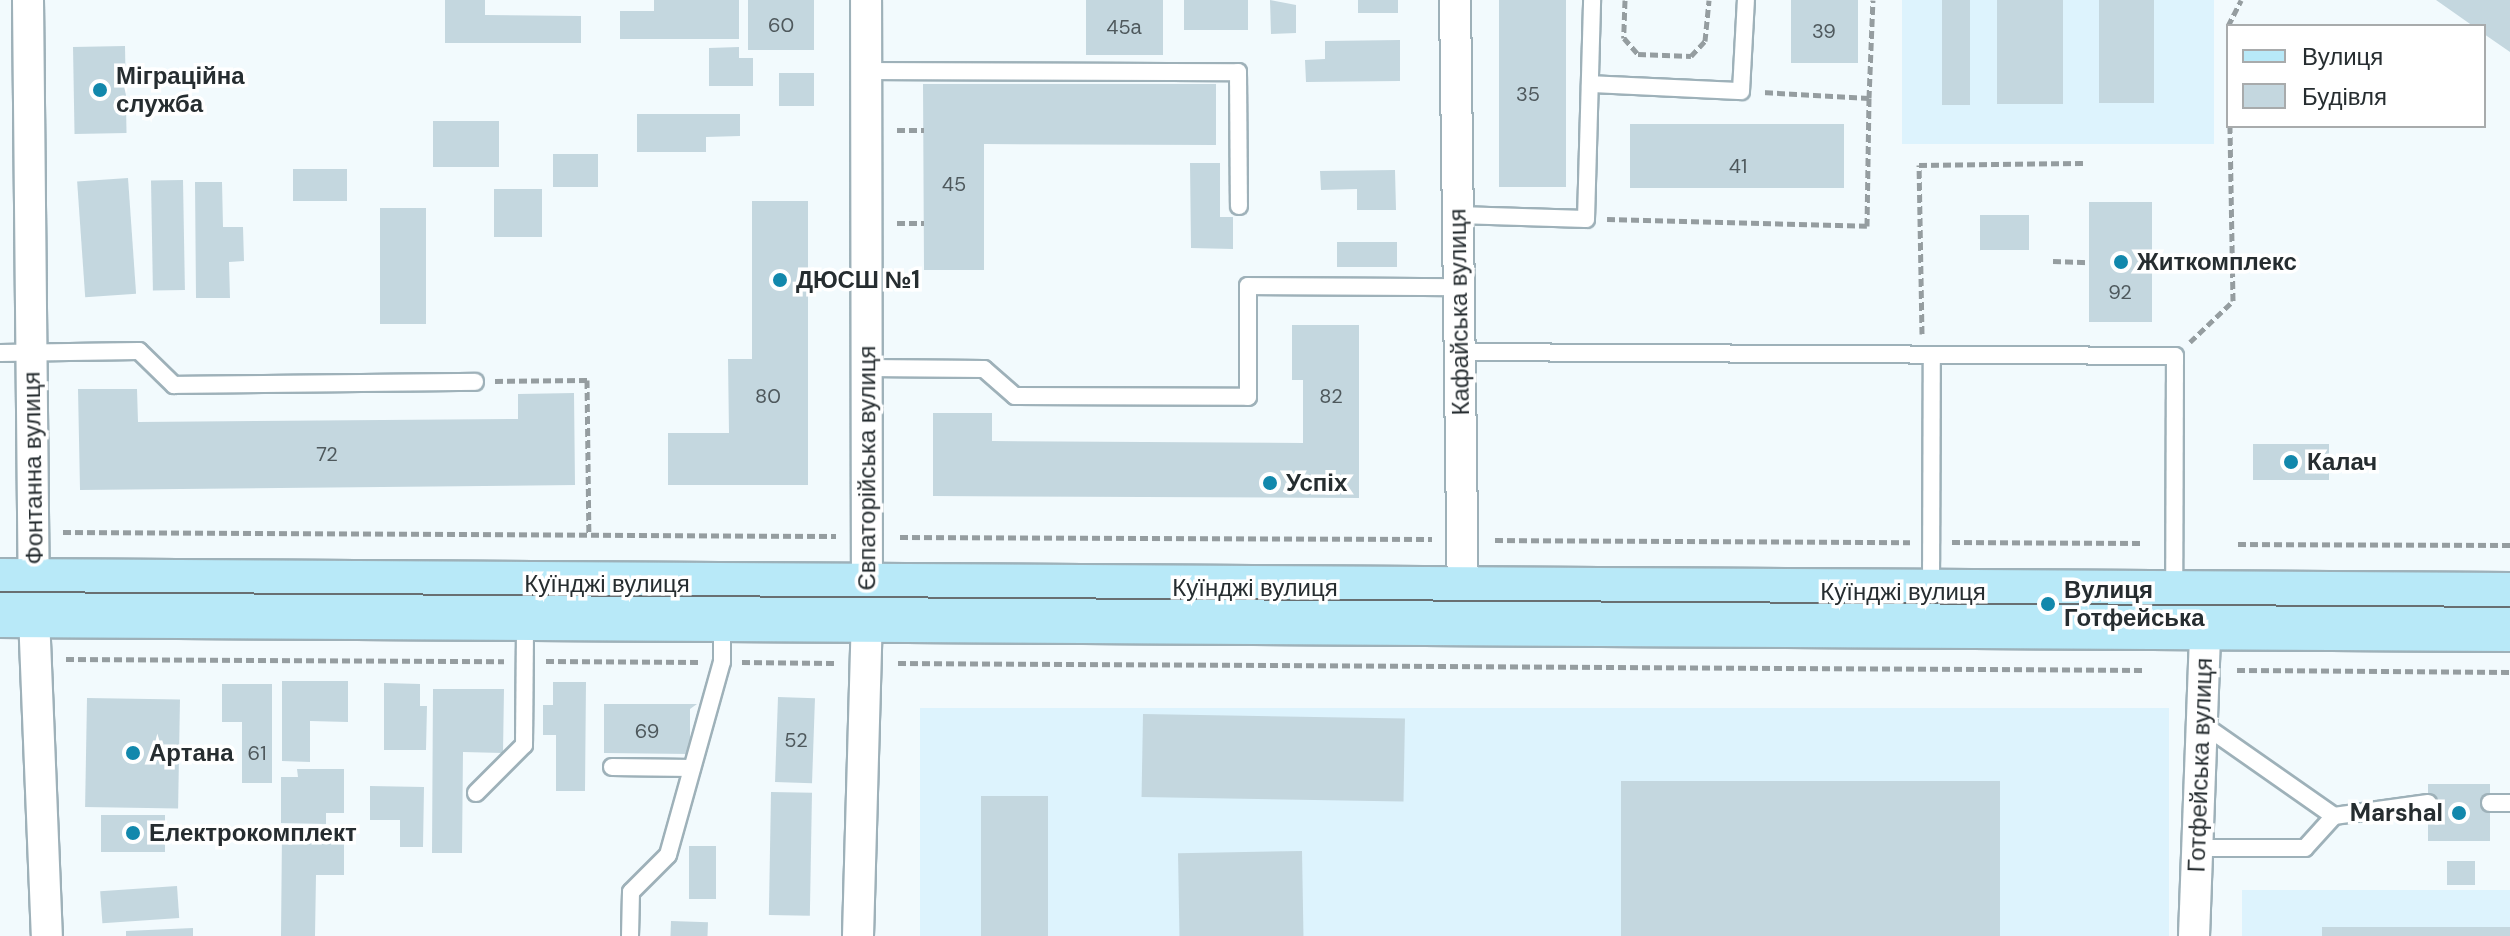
<!DOCTYPE html>
<html>
<head>
<meta charset="utf-8">
<style>
	body { margin:0 }
	#map { position:relative; width:2510px; height:936px; overflow:hidden; background:#f2fafd; font-family:"DM Sans",sans-serif }
	div>[style] { position:absolute }
	[style*='--x'] { left:calc(var(--x)*1px); top:calc(var(--y)*1px); width:calc(var(--w)*1px); rotate:calc(var(--a)*1deg) }
	.built>* { inset:0; background:#ddf3fd; transform-origin:0 0 }
	.building>* { inset:0; background:#c4d7df; transform-origin:0 0 }
	.path>* { height:5px; margin-top:-2.5px; transform-origin:0; background:repeating-linear-gradient(90deg,#959da0 0 8px,transparent 0 12px) }
	.roads { filter:drop-shadow(2px 0 #9eb1b9) drop-shadow(-2px 0 #9eb1b9) drop-shadow(0 2px #9eb1b9) drop-shadow(0 -2px #9eb1b9) }
	.lane>* { height:16px; margin:-8px; padding:0 8px; transform-origin:8px; border-radius:8px; background:#fff }
	.street>* { height:30px; margin:-15px; padding:0 15px; transform-origin:15px; border-radius:15px; background:#fff }
	.secondary>* { height:44px; margin:-22px; padding:0 22px; transform-origin:22px; border-radius:22px; background:#b8e9f8 }
	.tram>* { height:2px; margin:-1px; padding:0 1px; transform-origin:1px; border-radius:1px; background:#686f72 }
	.dots>* { width:22px; height:22px; translate:-50% -50%; box-sizing:border-box; border:4px solid #fff; border-radius:50% }
	span { translate:-50% -50%; white-space:nowrap; text-align:center; line-height:1.15; -webkit-text-stroke:7px #fff; paint-order:stroke }
	.number-label { font-size:20px; color:#4e585c }
	.number-label span { -webkit-text-stroke-width:0 }
	.poi-label { font-size:24px; color:#262d30; font-weight:700 }
	.left { translate:0 -50%; text-align:left }
	.right { translate:-100% -50%; text-align:right }
	.street-label { font-size:24px; color:#262d30 }
	.legend { position:absolute; left:2226px; top:24px; width:260px; height:104px; box-sizing:border-box; background:#fff; border:2px solid #a8abac; margin:0; padding:10px 14px; list-style:none; font-size:24px; color:#262d30 }
	.legend li { display:flex; align-items:center; gap:16px; height:40px }
	.legend b { width:40px; border:2px solid #a8abac }
</style>
</head>
<body>
<div id="map">
	<div class="built">
		<div style="left:1902px;top:0;width:312px;height:144px"></div>
		<div style="left:920px;top:708px;width:1249px;height:228px"></div>
		<div style="left:2242px;top:890px;width:268px;height:46px"></div>
	</div>
	<div class="building">
		<div style="clip-path:polygon(445px 0,485px 0,485px 15px,581px 16px,581px 43px,445px 43px)"></div>
		<div style="clip-path:polygon(654px 0,739px 0,739px 39px,620px 39px,620px 11px,654px 11px)"></div>
		<div style="left:748px;top:0;width:66px;height:50px"></div>
		<div style="left:1086px;top:0;width:77px;height:55px"></div>
		<div style="left:1184px;top:0;width:64px;height:30px"></div>
		<div style="clip-path:polygon(1270px 0,1296px 5px,1296px 33px,1271px 34px)"></div>
		<div style="left:1358px;top:0;width:40px;height:13px"></div>
		<div style="left:1499px;top:0;width:67px;height:187px"></div>
		<div style="left:1791px;top:0;width:67px;height:63px"></div>
		<div style="left:1942px;top:0;width:28px;height:105px"></div>
		<div style="left:1997px;top:0;width:66px;height:104px"></div>
		<div style="left:2099px;top:0;width:55px;height:103px"></div>
		<div style="clip-path:polygon(2436px 0,2510px 0,2510px 52px,2484px 34px,2484px 26px,2473px 26px)"></div>
		<div style="clip-path:polygon(1400px 40px,1400px 81px,1306px 82px,1305px 60px,1325px 59px,1325px 41px)"></div>
		<div style="left:125px;top:46px;width:87px;height:52px;rotate:89deg"></div>
		<div style="clip-path:polygon(739px 47px,739px 58px,753px 58px,753px 86px,709px 86px,709px 48px)"></div>
		<div style="left:779px;top:73px;width:35px;height:33px"></div>
		<div style="clip-path:polygon(923px 84px,1216px 84px,1216px 145px,984px 144px,984px 270px,924px 270px)"></div>
		<div style="clip-path:polygon(637px 114px,740px 114px,740px 136px,706px 137px,706px 152px,637px 152px)"></div>
		<div style="left:433px;top:121px;width:66px;height:46px"></div>
		<div style="left:1630px;top:124px;width:214px;height:64px"></div>
		<div style="left:553px;top:154px;width:45px;height:33px"></div>
		<div style="clip-path:polygon(1190px 163px,1220px 163px,1220px 217px,1233px 217px,1233px 249px,1191px 248px)"></div>
		<div style="left:293px;top:169px;width:54px;height:32px"></div>
		<div style="clip-path:polygon(1395px 170px,1396px 210px,1357px 210px,1357px 189px,1321px 190px,1320px 171px)"></div>
		<div style="left:128px;top:178px;width:116px;height:51px;rotate:86deg"></div>
		<div style="left:183px;top:180px;width:110px;height:32px;rotate:89deg"></div>
		<div style="clip-path:polygon(195px 182px,222px 182px,223px 227px,243px 227px,244px 261px,229px 262px,230px 298px,196px 298px)"></div>
		<div style="left:494px;top:189px;width:48px;height:48px"></div>
		<div style="clip-path:polygon(752px 201px,808px 201px,808px 485px,668px 485px,668px 433px,729px 433px,728px 359px,752px 359px)"></div>
		<div style="left:2089px;top:202px;width:63px;height:120px"></div>
		<div style="left:380px;top:208px;width:46px;height:116px"></div>
		<div style="left:1980px;top:215px;width:49px;height:35px"></div>
		<div style="left:1397px;top:242px;width:25px;height:60px;rotate:90deg"></div>
		<div style="clip-path:polygon(1292px 325px,1359px 325px,1359px 498px,933px 496px,933px 413px,992px 413px,992px 441px,1303px 443px,1303px 380px,1292px 380px)"></div>
		<div style="clip-path:polygon(78px 389px,137px 389px,138px 422px,518px 419px,518px 394px,574px 393px,575px 485px,80px 490px)"></div>
		<div style="left:2253px;top:444px;width:76px;height:36px"></div>
		<div style="clip-path:polygon(282px 681px,348px 681px,348px 722px,310px 721px,310px 762px,282px 761px)"></div>
		<div style="clip-path:polygon(553px 682px,586px 682px,585px 791px,556px 791px,556px 735px,543px 735px,543px 705px,553px 705px)"></div>
		<div style="clip-path:polygon(384px 683px,420px 684px,420px 706px,427px 706px,426px 750px,384px 750px)"></div>
		<div style="clip-path:polygon(222px 684px,272px 684px,272px 783px,242px 783px,242px 722px,222px 722px)"></div>
		<div style="clip-path:polygon(433px 689px,504px 689px,503px 753px,463px 752px,462px 853px,432px 853px)"></div>
		<div style="left:778px;top:697px;width:37px;height:85px;rotate:2deg"></div>
		<div style="left:87px;top:698px;width:93px;height:109px;rotate:1deg"></div>
		<div style="clip-path:polygon(604px 704px,697px 704px,690px 709px,690px 754px,604px 753px)"></div>
		<div style="left:1143px;top:714px;width:262px;height:83px;rotate:1deg"></div>
		<div style="clip-path:polygon(297px 769px,344px 769px,344px 813px,326px 813px,326px 824px,281px 823px,281px 777px,298px 777px)"></div>
		<div style="left:1621px;top:781px;width:379px;height:155px"></div>
		<div style="left:2428px;top:784px;width:62px;height:57px"></div>
		<div style="clip-path:polygon(370px 786px,424px 787px,423px 847px,400px 847px,400px 820px,370px 820px)"></div>
		<div style="left:771px;top:792px;width:41px;height:123px;rotate:1deg"></div>
		<div style="left:981px;top:796px;width:67px;height:140px"></div>
		<div style="left:101px;top:815px;width:64px;height:37px"></div>
		<div style="clip-path:polygon(282px 832px,344px 833px,344px 875px,316px 875px,315px 936px,281px 936px)"></div>
		<div style="left:689px;top:846px;width:27px;height:53px"></div>
		<div style="left:1302px;top:851px;width:85px;height:124px;rotate:89deg"></div>
		<div style="left:2447px;top:861px;width:28px;height:24px"></div>
		<div style="left:177px;top:886px;width:32px;height:77px;rotate:86deg"></div>
		<div style="left:671px;top:921px;width:37px;height:15px;rotate:2deg"></div>
		<div style="left:2322px;top:927px;width:188px;height:9px"></div>
		<div style="clip-path:polygon(193px 928px,193px 936px,126px 936px,126px 931px)"></div>
	</div>
	<div class="path">
		<div style="--x:1625;--y:0;--w:38;--a:92"></div>
		<div style="--x:1624;--y:38;--w:21;--a:49"></div>
		<div style="--x:1638;--y:54;--w:53;--a:2.2"></div>
		<div style="--x:1691;--y:56;--w:21;--a:-47"></div>
		<div style="--x:1705;--y:41;--w:41;--a:-84.4"></div>
		<div style="--x:2228;--y:26;--w:29;--a:-63"></div>
		<div style="--x:1869;--y:98;--w:98;--a:-87.7"></div>
		<div style="--x:897;--y:130;--w:27;--a:0"></div>
		<div style="--x:1607;--y:219;--w:260;--a:1.5"></div>
		<div style="--x:1867;--y:226;--w:128;--a:-89.1"></div>
		<div style="--x:1869;--y:98;--w:107;--a:-176.8"></div>
		<div style="--x:897;--y:223;--w:27;--a:0"></div>
		<div style="--x:2053;--y:261;--w:36;--a:2"></div>
		<div style="--x:1922;--y:334;--w:169;--a:-91"></div>
		<div style="--x:1919;--y:165;--w:164;--a:-0.7"></div>
		<div style="--x:2190;--y:342;--w:59;--a:-43.6"></div>
		<div style="--x:2233;--y:301;--w:175;--a:-91"></div>
		<div style="--x:495;--y:381;--w:92;--a:-0.6"></div>
		<div style="--x:587;--y:380;--w:155;--a:89.3"></div>
		<div style="--x:63;--y:532;--w:773;--a:0.3"></div>
		<div style="--x:900;--y:537;--w:532;--a:0.22"></div>
		<div style="--x:1495;--y:540;--w:415;--a:0.3"></div>
		<div style="--x:1952;--y:542;--w:191;--a:0.3"></div>
		<div style="--x:2238;--y:544;--w:272;--a:0.2"></div>
		<div style="--x:66;--y:659;--w:438;--a:0.3"></div>
		<div style="--x:546;--y:661;--w:154;--a:0.4"></div>
		<div style="--x:742;--y:662;--w:92;--a:0.6"></div>
		<div style="--x:898;--y:663;--w:1245;--a:0.32"></div>
		<div style="--x:2237;--y:670;--w:273;--a:0.4"></div>
	</div>
	<div class="roads">
		<div class="lane">
			<div style="--x:866;--y:71;--w:372;--a:0.2"></div>
			<div style="--x:1238;--y:72;--w:134;--a:89.6"></div>
			<div style="--x:1590;--y:84;--w:151;--a:2.7"></div>
			<div style="--x:1741;--y:91;--w:91;--a:-86.9"></div>
			<div style="--x:1458;--y:215;--w:128;--a:1.8"></div>
			<div style="--x:1586;--y:219;--w:219;--a:-88.4"></div>
			<div style="--x:1460;--y:352;--w:715;--a:0.32"></div>
			<div style="--x:2175;--y:356;--w:235;--a:90.2"></div>
			<div style="--x:0;--y:353;--w:139;--a:-0.8"></div>
			<div style="--x:139;--y:351;--w:49;--a:44.2"></div>
			<div style="--x:174;--y:385;--w:301;--a:-0.6"></div>
			<div style="--x:867;--y:368;--w:117;--a:0.5"></div>
			<div style="--x:984;--y:369;--w:41;--a:41.1"></div>
			<div style="--x:1015;--y:396;--w:233;--a:0.2"></div>
			<div style="--x:1248;--y:397;--w:111;--a:-90"></div>
			<div style="--x:1248;--y:286;--w:211;--a:0.3"></div>
			<div style="--x:1931;--y:589;--w:234;--a:-89.8"></div>
			<div style="--x:2201;--y:723;--w:162;--a:35"></div>
			<div style="--x:612;--y:767;--w:80;--a:0.7"></div>
			<div style="--x:476;--y:793;--w:68;--a:-45"></div>
			<div style="--x:524;--y:745;--w:127;--a:-89.5"></div>
			<div style="--x:2490;--y:803;--w:20;--a:0"></div>
			<div style="--x:2196;--y:848;--w:109;--a:0"></div>
			<div style="--x:2305;--y:848;--w:43;--a:-47.8"></div>
			<div style="--x:2334;--y:816;--w:95;--a:-7.9"></div>
			<div style="--x:630;--y:936;--w:44;--a:-88.7"></div>
			<div style="--x:631;--y:892;--w:52;--a:-45"></div>
			<div style="--x:668;--y:855;--w:200;--a:-74.4"></div>
			<div style="--x:722;--y:662;--w:42;--a:-90"></div>
		</div>
		<div class="street">
			<div style="--x:28;--y:0;--w:616;--a:89.44"></div>
			<div style="--x:34;--y:616;--w:320;--a:87.7"></div>
			<div style="--x:1455;--y:0;--w:606;--a:89.24"></div>
			<div style="--x:858;--y:936;--w:328;--a:-88.4"></div>
			<div style="--x:867;--y:608;--w:608;--a:-90.09"></div>
			<div style="--x:2194;--y:936;--w:325;--a:-87.9"></div>
		</div>
		<div class="secondary">
			<div style="--x:0;--y:581;--w:2510;--a:0.32"></div>
			<div style="--x:0;--y:615;--w:2510;--a:0.32"></div>
		</div>
	</div>
	<div class="tram">
		<div style="--x:0;--y:592;--w:2510;--a:0.34"></div>
	</div>
	<div class="dots">
		<div style="left:100px;top:90px;background:#1288ac"></div>
		<div style="left:2121px;top:262px;background:#1288ac"></div>
		<div style="left:780px;top:280px;background:#1288ac"></div>
		<div style="left:2291px;top:462px;background:#1288ac"></div>
		<div style="left:1270px;top:483px;background:#1288ac"></div>
		<div style="left:2048px;top:604px;background:#1288ac"></div>
		<div style="left:133px;top:753px;background:#1288ac"></div>
		<div style="left:2459px;top:813px;background:#1288ac"></div>
		<div style="left:133px;top:833px;background:#1288ac"></div>
	</div>
	<div class="number-label">
		<span style="left:781px;top:25px">60</span>
		<span style="left:1124px;top:27px">45а</span>
		<span style="left:1824px;top:31px">39</span>
		<span style="left:1528px;top:94px">35</span>
		<span style="left:1738px;top:166px">41</span>
		<span style="left:954px;top:184px">45</span>
		<span style="left:2120px;top:292px">92</span>
		<span style="left:768px;top:396px">80</span>
		<span style="left:1331px;top:396px">82</span>
		<span style="left:327px;top:454px">72</span>
		<span style="left:647px;top:731px">69</span>
		<span style="left:796px;top:740px">52</span>
		<span style="left:257px;top:753px">61</span>
	</div>
	<div class="poi-label">
		<span class="left" style="left:116px;top:90px">Міграційна<br>служба</span>
		<span class="left" style="left:2137px;top:262px">Житкомплекс</span>
		<span class="left" style="left:796px;top:280px">ДЮСШ №1</span>
		<span class="left" style="left:2307px;top:462px">Калач</span>
		<span class="left" style="left:1286px;top:483px">Успіх</span>
		<span class="left" style="left:2064px;top:604px">Вулиця<br>Готфейська</span>
		<span class="left" style="left:149px;top:753px">Артана</span>
		<span class="right" style="left:2443px;top:813px">Marshal</span>
		<span class="left" style="left:149px;top:833px">Електрокомплект</span>
	</div>
	<div class="street-label">
		<span style="left:1459px;top:312px;rotate:-91deg">Кафайська вулиця</span>
		<span style="left:33px;top:468px;rotate:-91deg">Фонтанна вулиця</span>
		<span style="left:867px;top:468px;rotate:-90deg">Євпаторійська вулиця</span>
		<span style="left:607px;top:584px">Куїнджі вулиця</span>
		<span style="left:1255px;top:588px">Куїнджі вулиця</span>
		<span style="left:1903px;top:592px">Куїнджі вулиця</span>
		<span style="left:2200px;top:765px;rotate:-88deg">Готфейська вулиця</span>
	</div>
	<ul class="legend">
	<li><b style="height:10px;background:#b8e9f8"></b>Вулиця</li>
	<li><b style="height:22px;background:#c4d7df"></b>Будівля</li>
	</ul>
</div>
</body>
</html>
